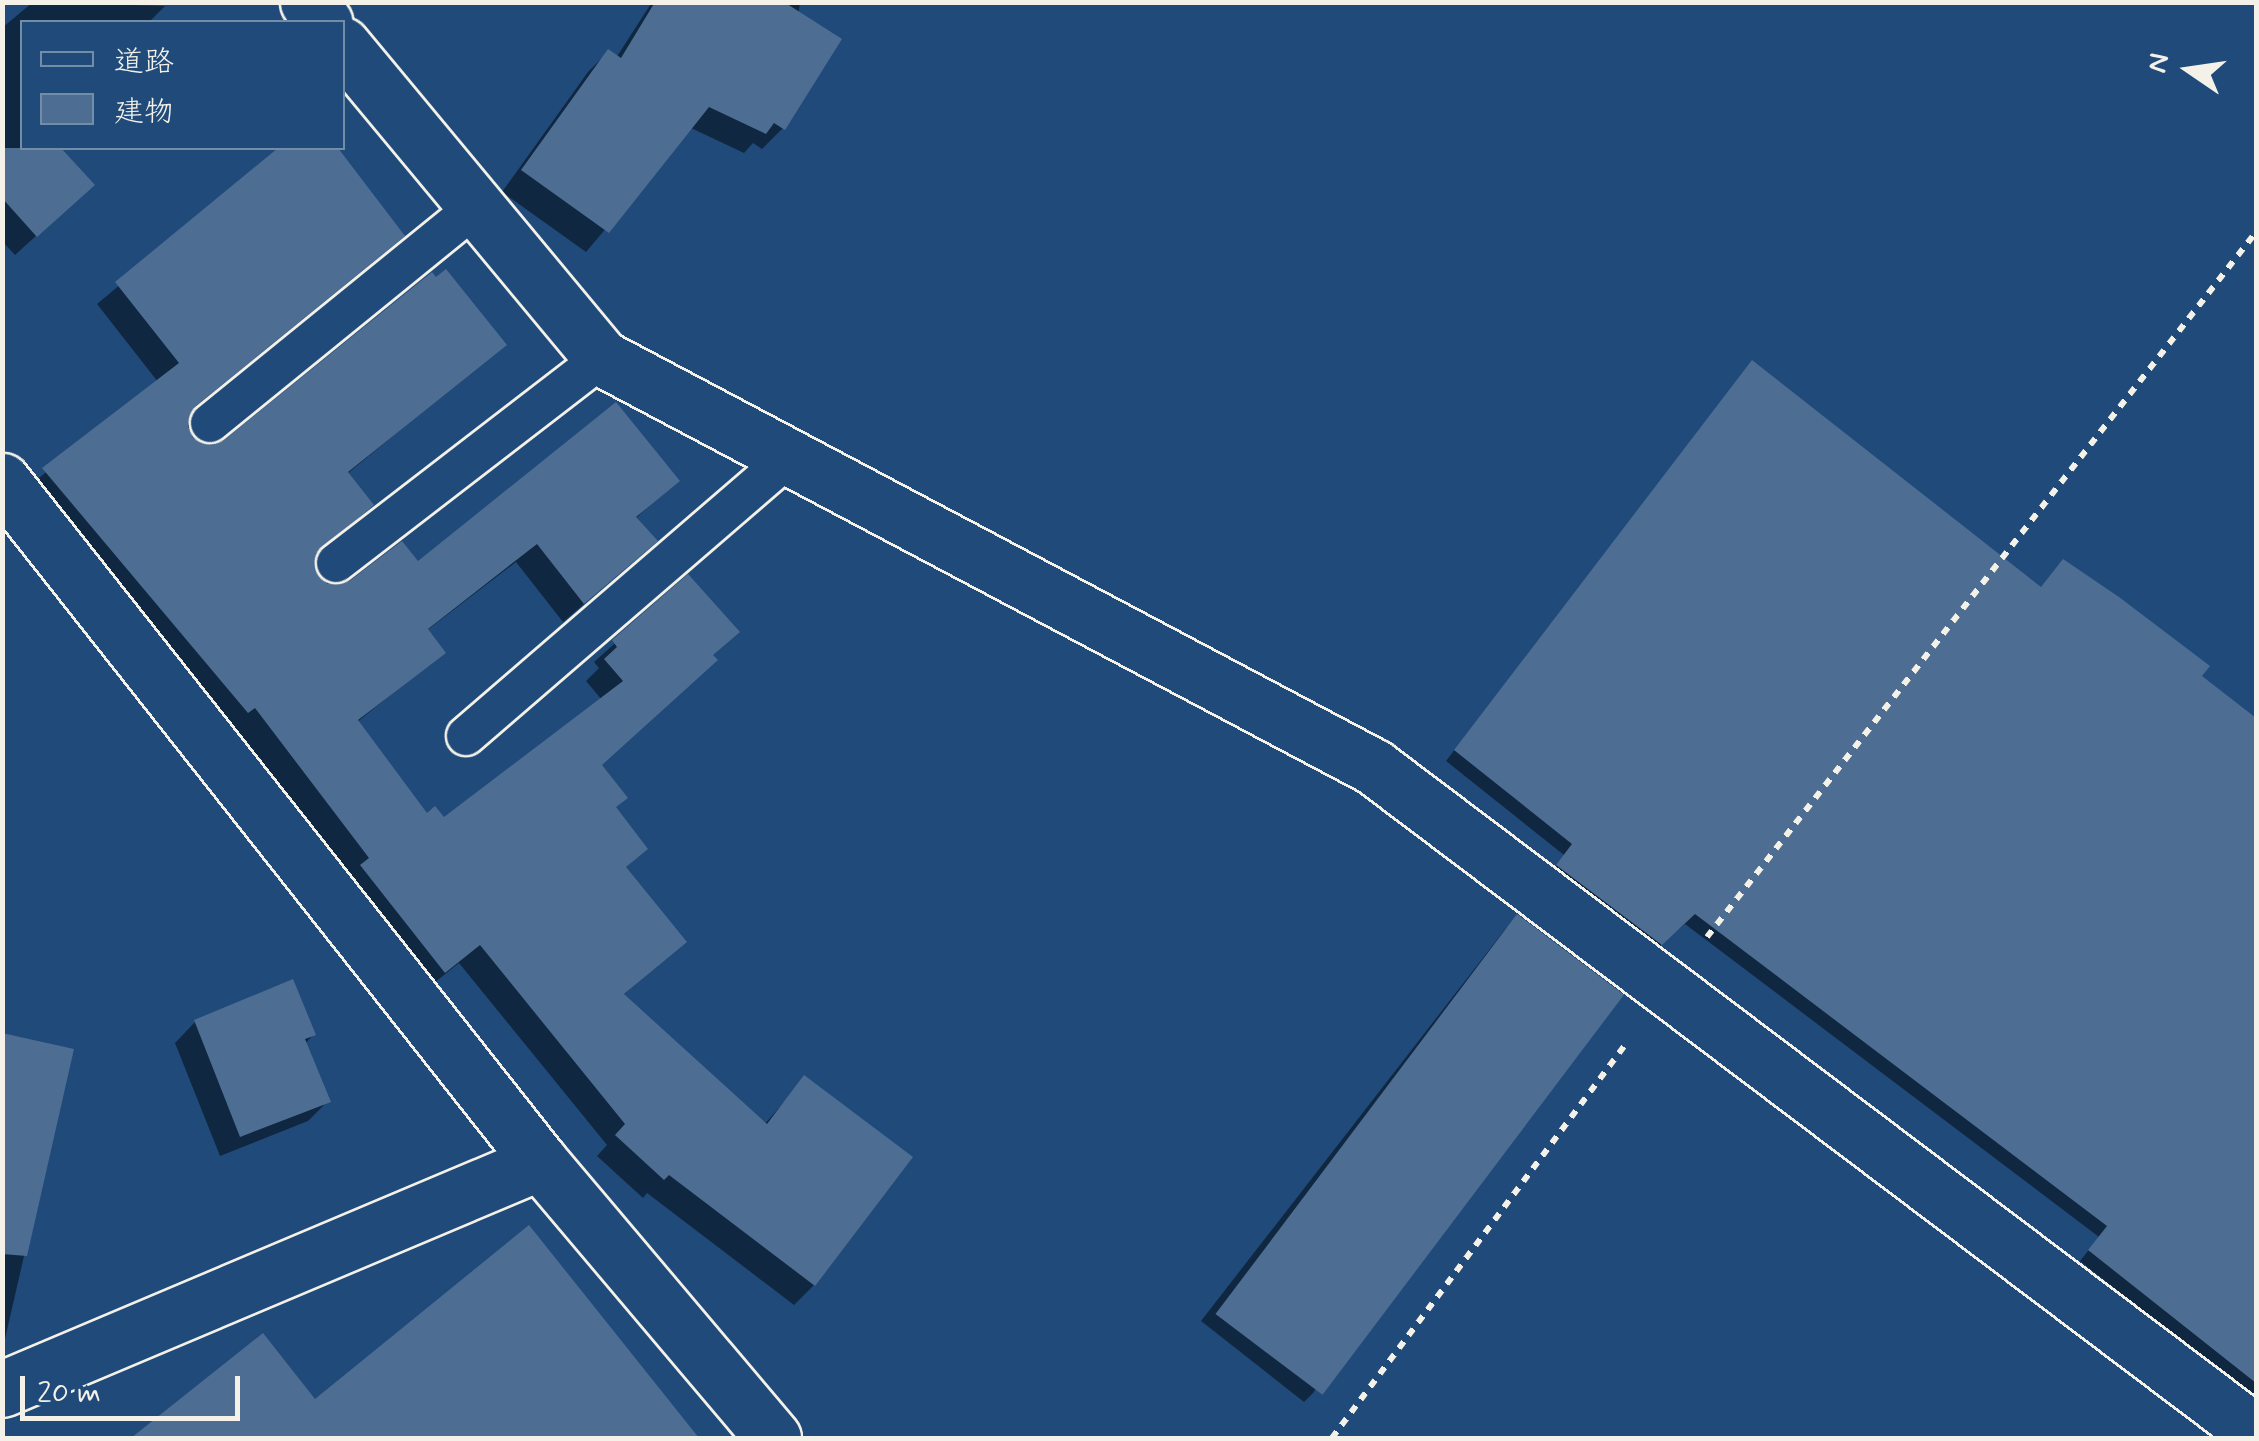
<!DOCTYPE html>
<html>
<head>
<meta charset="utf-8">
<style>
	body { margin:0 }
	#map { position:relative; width:2259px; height:1441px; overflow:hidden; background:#1f4a7a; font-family:Mynerve,"Klee One",sans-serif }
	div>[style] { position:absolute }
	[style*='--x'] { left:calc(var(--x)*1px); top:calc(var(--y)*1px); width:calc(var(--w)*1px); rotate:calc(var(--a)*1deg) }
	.shadow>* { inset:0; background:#0007 }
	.building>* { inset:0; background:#4d6e92; transform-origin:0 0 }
	.path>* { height:6px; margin-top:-3px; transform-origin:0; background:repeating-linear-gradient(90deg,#f4f1e8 0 8px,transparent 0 16px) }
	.roads { filter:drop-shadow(2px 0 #f4f1e8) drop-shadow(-2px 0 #f4f1e8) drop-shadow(0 2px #f4f1e8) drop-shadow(0 -2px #f4f1e8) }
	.lane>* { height:38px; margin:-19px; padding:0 19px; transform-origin:19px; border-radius:19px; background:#1f4a7a }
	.street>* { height:55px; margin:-27.5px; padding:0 27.5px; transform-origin:27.5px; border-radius:27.5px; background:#1f4a7a }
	span { translate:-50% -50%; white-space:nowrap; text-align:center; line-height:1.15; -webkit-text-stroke:8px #1f4a7a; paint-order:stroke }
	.frame { position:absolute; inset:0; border:5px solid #f4f1e8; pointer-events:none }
	.legend { position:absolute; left:20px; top:20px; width:325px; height:130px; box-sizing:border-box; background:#1f4a7a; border:2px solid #748da6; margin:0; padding:12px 18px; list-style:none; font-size:30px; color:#f4f1e8 }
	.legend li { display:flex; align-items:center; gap:20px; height:50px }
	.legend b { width:50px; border:2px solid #748da6 }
	.north { position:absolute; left:2139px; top:20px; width:100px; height:100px; -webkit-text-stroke:8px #1f4a7a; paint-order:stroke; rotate:283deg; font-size:28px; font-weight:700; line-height:40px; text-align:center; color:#f4f1e8 }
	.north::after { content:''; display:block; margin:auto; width:35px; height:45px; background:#f4f1e8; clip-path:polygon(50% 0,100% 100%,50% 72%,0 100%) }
	.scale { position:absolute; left:20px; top:1376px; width:220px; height:45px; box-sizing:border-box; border:5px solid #f4f1e8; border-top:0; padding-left:12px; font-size:30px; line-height:35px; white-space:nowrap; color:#f4f1e8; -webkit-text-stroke:8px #1f4a7a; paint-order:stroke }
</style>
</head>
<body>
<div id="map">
	<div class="shadow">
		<div style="clip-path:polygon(33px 2px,165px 6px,149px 22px,22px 22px,22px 148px,58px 148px,92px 185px,15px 255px,2px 241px,2px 28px)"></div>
		<div style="clip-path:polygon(652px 2px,800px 2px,783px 128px,762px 149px,753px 143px,744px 153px,691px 128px,586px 252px,502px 192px,588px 72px,608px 52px,616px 58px)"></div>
		<div style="clip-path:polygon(284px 148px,335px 148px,401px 236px,188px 413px,190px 438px,202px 447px,225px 443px,503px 345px,347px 474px,371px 505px,313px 556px,315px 578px,338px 588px,401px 544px,417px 565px,676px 481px,635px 519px,634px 561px,563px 622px,516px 562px,426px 631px,442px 653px,356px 723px,426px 816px,443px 820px,602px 700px,586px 681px,599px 668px,594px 662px,688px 578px,600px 766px,614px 808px,645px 849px,624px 869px,684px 942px,622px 996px,764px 1125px,804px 1079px,814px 1285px,794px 1305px,647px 1193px,643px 1198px,597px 1156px,607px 1145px,459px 963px,424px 991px,350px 879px,234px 726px,227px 731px,24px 490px,158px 382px,97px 304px)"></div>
		<div style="clip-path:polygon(1743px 373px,2040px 589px,2199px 676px,2256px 721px,2256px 1400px,2080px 1261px,2099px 1237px,1685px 924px,1650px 954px,1548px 876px,1564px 855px,1446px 761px)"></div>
		<div style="clip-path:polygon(1507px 927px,1314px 1392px,1304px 1402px,1201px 1321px)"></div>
		<div style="clip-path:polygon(195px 1022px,313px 1035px,305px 1044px,328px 1101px,308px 1121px,220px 1156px,175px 1043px)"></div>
		<div style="clip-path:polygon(2px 1035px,71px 1051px,2px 1352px)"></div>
		<div style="clip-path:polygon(529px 1229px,695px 1438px,135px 1438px,262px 1336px,314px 1402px)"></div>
	</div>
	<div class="building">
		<div style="clip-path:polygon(655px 2px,784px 2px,842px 39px,785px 130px,774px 123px,766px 134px,709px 107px,609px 233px,521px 170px,608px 49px,621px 58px)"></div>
		<div style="clip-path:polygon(2px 148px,61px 148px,95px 185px,37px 237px,2px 198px)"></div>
		<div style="clip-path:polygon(278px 148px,338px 148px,405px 236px,196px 406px,188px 426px,193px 438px,213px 445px,224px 440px,432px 272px,436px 277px,446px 269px,507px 345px,348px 472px,374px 505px,316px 554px,319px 577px,328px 584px,349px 581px,402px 541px,418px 561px,616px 402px,680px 481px,636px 517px,658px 541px,584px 604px,537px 544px,428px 629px,446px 653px,358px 720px,427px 813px,435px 806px,444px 817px,623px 681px,604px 659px,617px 647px,612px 640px,688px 574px,740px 632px,713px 655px,718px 660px,602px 765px,628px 798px,616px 807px,648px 849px,626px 867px,687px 942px,624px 994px,767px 1124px,804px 1075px,913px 1157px,815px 1286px,669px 1175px,664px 1180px,615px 1135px,625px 1124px,480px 945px,445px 973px,360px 865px,369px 858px,255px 708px,248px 713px,42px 468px,179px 363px,115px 282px)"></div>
		<div style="clip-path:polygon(1752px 360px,2041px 587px,2063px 559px,2119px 597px,2210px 666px,2202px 676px,2256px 718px,2256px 1383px,2088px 1250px,2107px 1226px,1695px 914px,1662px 945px,1556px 865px,1572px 844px,1454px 750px)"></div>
		<div style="left:1517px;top:914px;width:134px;height:501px;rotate:37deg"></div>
		<div style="clip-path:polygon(293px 979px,316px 1035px,305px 1039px,331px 1102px,240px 1137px,194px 1020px)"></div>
		<div style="clip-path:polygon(2px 1033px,74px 1049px,27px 1256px,2px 1254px)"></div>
		<div style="clip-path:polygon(529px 1225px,699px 1438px,131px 1438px,263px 1333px,315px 1399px)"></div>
	</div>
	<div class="path">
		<div style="--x:1707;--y:937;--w:894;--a:-52.09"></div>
		<div style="--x:1332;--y:1438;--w:494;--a:-53.3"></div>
	</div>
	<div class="roads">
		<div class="lane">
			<div style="--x:210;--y:423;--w:344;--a:-39.1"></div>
			<div style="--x:336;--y:563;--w:336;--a:-37.6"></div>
			<div style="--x:466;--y:736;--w:424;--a:-40.8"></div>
		</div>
		<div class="street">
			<div style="--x:308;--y:2;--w:26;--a:51"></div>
			<div style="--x:342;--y:45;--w:407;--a:50.3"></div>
			<div style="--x:602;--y:358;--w:874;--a:27.91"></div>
			<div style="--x:1374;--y:767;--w:1105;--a:37.06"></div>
			<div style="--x:2;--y:481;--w:868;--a:51.69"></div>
			<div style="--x:540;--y:1162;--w:361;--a:49.8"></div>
			<div style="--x:2;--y:1389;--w:584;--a:-22.88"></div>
		</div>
	</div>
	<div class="frame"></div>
	<ul class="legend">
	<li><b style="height:12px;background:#1f4a7a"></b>道路</li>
	<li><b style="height:28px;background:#4d6e92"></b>建物</li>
	</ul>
	<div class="north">N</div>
	<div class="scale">20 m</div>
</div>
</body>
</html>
